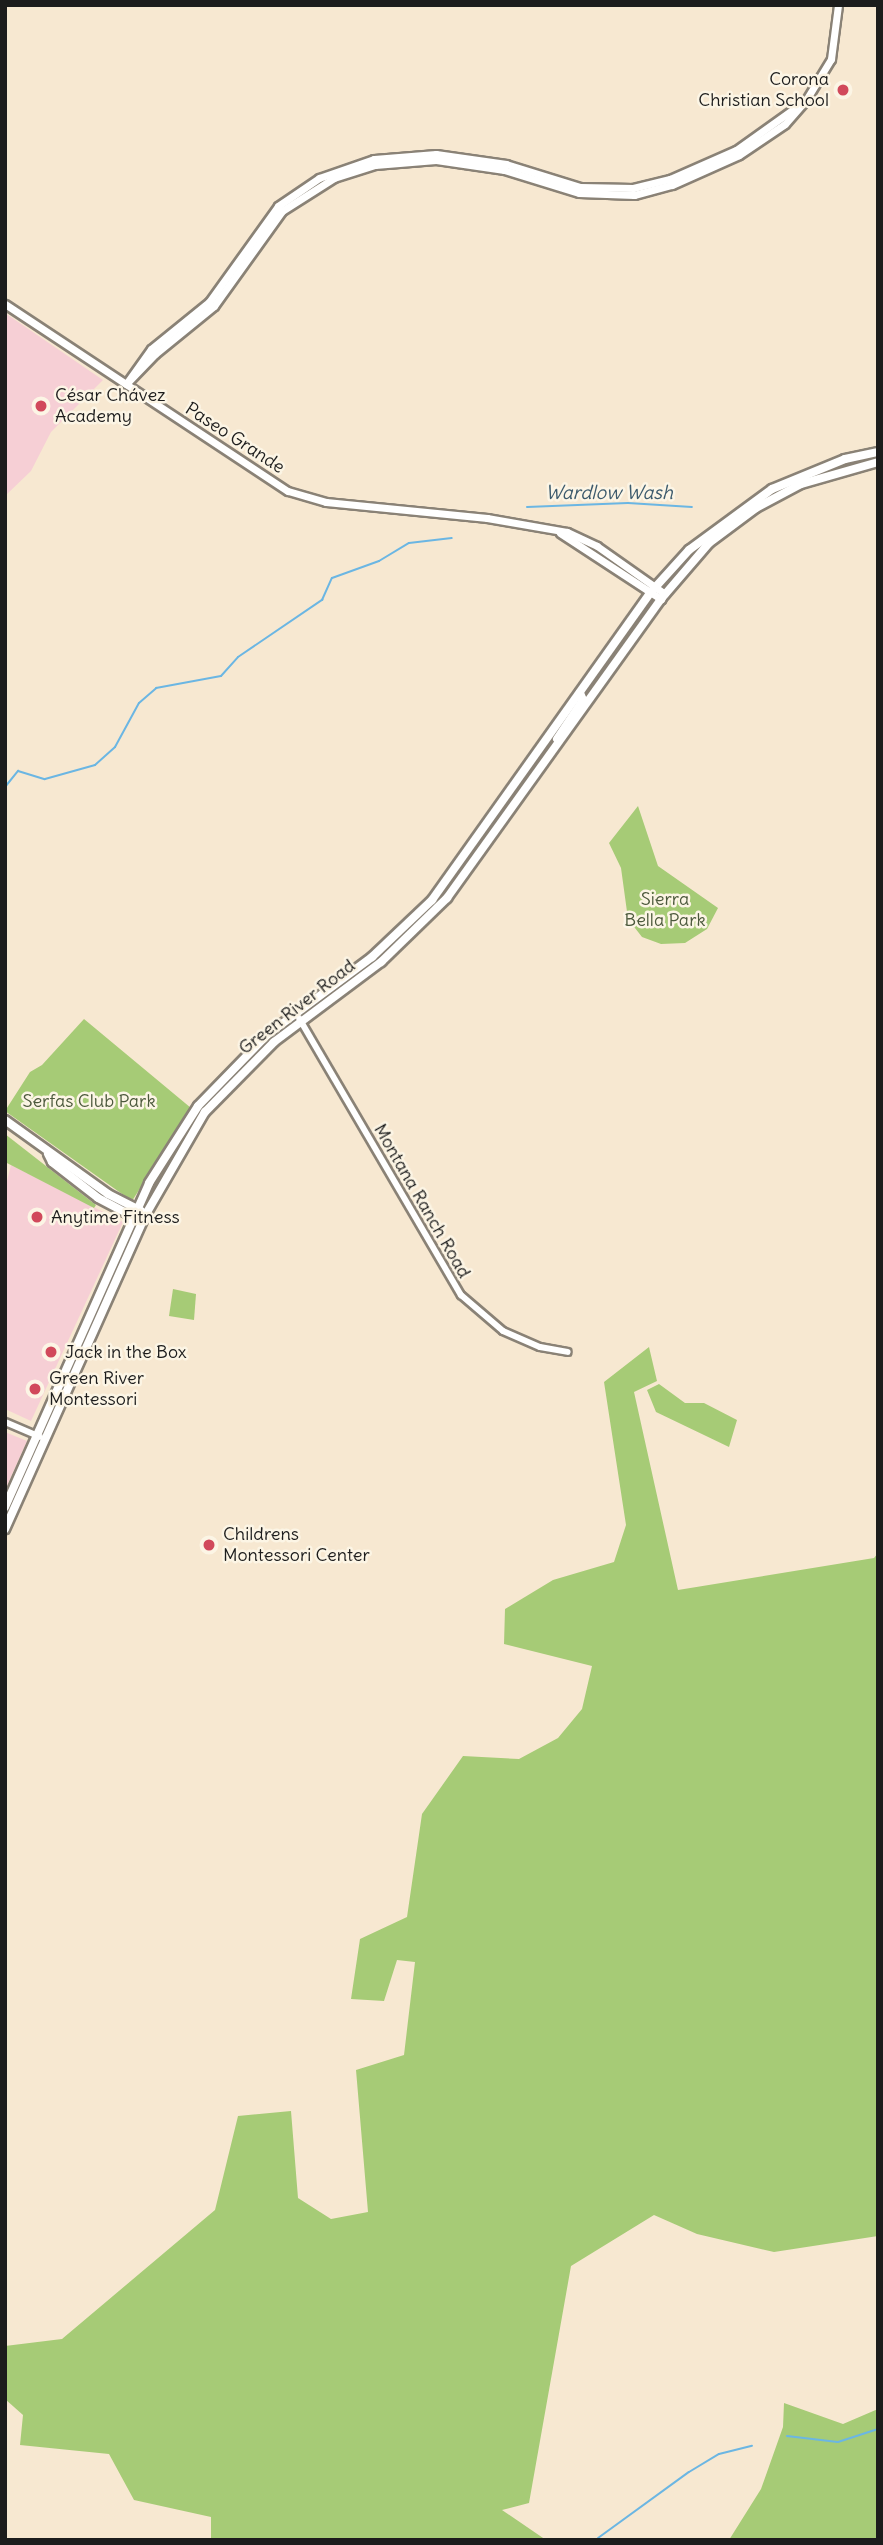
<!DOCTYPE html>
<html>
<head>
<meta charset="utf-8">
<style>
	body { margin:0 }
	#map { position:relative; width:883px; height:2545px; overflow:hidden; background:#f7e8d1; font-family:Delius,sans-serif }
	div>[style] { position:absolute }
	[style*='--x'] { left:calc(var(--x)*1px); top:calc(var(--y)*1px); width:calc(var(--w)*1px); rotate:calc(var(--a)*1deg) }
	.built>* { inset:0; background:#f6cfd5 }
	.green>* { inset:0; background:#a6cb76 }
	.stream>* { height:2px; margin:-1px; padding:0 1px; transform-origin:1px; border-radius:1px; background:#6bb6e3 }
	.roads { filter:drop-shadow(2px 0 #8a8276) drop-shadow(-2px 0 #8a8276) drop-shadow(0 2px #8a8276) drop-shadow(0 -2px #8a8276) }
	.tertiary>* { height:6px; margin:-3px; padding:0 3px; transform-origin:3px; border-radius:3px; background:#fff }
	.secondary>* { height:7px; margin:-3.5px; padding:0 3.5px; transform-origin:3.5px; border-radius:3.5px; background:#fff }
	.primary>* { height:8px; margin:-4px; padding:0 4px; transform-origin:4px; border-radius:4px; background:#fff }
	.dots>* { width:19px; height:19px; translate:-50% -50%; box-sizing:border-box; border:4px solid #fcf5e5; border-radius:50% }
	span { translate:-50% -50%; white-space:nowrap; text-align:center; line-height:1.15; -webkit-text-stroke:5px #fcf5e5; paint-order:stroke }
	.poi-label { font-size:18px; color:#1c1c1c }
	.right { translate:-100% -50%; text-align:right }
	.left { translate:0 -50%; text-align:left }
	.street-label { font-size:18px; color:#1c1c1c }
	.park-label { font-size:18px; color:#4c593c }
	.water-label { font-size:19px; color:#3c5a6c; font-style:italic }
	.frame { position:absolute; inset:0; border:7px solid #1c1c1c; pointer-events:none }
</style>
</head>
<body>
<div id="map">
	<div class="built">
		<div style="clip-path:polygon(5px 313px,103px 380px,51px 432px,31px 471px,5px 496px)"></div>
		<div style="clip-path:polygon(11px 1165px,123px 1222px,31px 1421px,5px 1409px,5px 1189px)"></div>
		<div style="clip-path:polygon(5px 1432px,27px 1441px,5px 1490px)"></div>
	</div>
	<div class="green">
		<div style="clip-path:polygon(638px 806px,658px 866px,718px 908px,707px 929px,685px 943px,661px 944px,642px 937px,628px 919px,621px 868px,609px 843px)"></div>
		<div style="clip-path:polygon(84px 1019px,191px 1108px,132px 1201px,5px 1111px,30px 1072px,42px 1065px)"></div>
		<div style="clip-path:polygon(5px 1134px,96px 1205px,94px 1208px,5px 1162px)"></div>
		<div style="clip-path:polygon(173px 1289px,196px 1294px,194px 1320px,169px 1316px)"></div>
		<div style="clip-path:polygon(649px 1347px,657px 1381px,634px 1392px,678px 1590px,874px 1558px,878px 1553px,878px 2236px,774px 2252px,697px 2234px,654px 2215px,571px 2266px,529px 2503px,502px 2510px,546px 2540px,211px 2540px,211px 2517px,134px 2500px,109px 2454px,20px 2445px,23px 2415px,5px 2399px,5px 2346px,62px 2339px,215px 2210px,238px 2116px,291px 2111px,298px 2198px,331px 2219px,368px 2212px,356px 2070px,404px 2055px,415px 1962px,397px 1960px,384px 2001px,351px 1999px,360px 1939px,407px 1917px,422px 1814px,463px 1756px,519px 1759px,558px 1738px,582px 1709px,592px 1666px,504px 1644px,505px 1609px,553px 1580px,614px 1562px,626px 1525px,604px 1382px)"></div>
		<div style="clip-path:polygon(659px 1384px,685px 1403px,704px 1403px,737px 1420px,729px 1447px,656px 1412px,647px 1390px)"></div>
		<div style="clip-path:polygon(784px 2403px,843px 2424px,878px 2409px,878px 2540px,729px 2540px,761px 2489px,783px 2427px)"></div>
	</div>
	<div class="stream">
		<div style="--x:527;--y:507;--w:101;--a:-2.3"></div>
		<div style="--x:628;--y:503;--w:64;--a:3.6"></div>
		<div style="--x:5;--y:787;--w:21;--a:-51"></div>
		<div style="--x:18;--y:771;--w:28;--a:17"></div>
		<div style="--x:45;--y:779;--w:52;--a:-15.6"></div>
		<div style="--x:95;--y:765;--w:27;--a:-42"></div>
		<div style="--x:115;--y:747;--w:50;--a:-61.4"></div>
		<div style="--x:139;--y:703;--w:23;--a:-41"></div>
		<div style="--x:156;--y:688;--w:66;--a:-10.5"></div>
		<div style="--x:221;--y:676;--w:25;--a:-48"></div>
		<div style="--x:238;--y:657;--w:102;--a:-34.2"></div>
		<div style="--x:322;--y:600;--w:24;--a:-66"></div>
		<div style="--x:332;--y:578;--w:50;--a:-19.9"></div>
		<div style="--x:379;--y:561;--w:35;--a:-31"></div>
		<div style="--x:409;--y:543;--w:43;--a:-6.6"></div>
		<div style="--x:787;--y:2436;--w:51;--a:6.7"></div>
		<div style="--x:838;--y:2442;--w:42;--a:-18"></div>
		<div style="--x:598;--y:2538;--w:112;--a:-36"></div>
		<div style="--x:689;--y:2472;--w:35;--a:-31"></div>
		<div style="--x:719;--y:2454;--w:34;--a:-14"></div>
	</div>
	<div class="roads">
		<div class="tertiary">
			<div style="--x:299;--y:1018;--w:321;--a:59.7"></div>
			<div style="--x:461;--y:1295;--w:55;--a:40.6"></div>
			<div style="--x:503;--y:1331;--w:40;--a:23.4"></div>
			<div style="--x:540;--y:1347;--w:28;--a:10"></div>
			<div style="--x:5;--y:1422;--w:38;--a:23"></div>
		</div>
		<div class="secondary">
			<div style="--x:5;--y:304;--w:339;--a:33.5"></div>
			<div style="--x:288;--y:491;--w:40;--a:16"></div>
			<div style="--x:326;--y:502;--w:162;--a:5.7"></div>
			<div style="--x:487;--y:518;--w:81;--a:9.9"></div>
			<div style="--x:567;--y:532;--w:33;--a:25"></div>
			<div style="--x:597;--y:546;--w:83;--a:35.2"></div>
			<div style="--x:126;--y:384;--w:43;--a:-54.5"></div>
			<div style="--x:151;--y:349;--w:75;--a:-39"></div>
			<div style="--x:209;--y:302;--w:118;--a:-54.3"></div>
			<div style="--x:278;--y:206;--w:50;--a:-34.3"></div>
			<div style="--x:319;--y:178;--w:58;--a:-19.1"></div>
			<div style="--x:374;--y:159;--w:62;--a:-4.6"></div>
			<div style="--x:436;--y:154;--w:71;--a:8.1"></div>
			<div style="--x:506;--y:164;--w:77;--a:17.3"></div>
			<div style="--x:580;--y:187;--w:53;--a:1.1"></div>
			<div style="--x:633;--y:188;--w:38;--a:-14"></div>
			<div style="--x:670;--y:179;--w:72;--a:-23.7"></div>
			<div style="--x:736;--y:150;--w:86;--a:-35.5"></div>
			<div style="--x:806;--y:100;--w:48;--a:-58.6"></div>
			<div style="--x:831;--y:59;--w:54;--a:-82.6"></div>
			<div style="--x:126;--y:384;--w:42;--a:-46"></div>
			<div style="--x:155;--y:354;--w:76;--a:-39.1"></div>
			<div style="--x:214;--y:306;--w:117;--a:-54.4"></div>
			<div style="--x:282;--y:211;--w:62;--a:-32.4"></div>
			<div style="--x:334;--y:178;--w:43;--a:-17.6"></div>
			<div style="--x:375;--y:165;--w:61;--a:-4.7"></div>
			<div style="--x:436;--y:160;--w:69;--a:8.4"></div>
			<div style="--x:504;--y:170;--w:78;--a:17"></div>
			<div style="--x:579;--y:193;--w:55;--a:2.1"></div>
			<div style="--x:634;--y:195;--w:39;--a:-15"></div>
			<div style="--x:672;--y:185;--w:73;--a:-24.1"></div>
			<div style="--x:739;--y:155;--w:55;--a:-34"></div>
			<div style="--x:785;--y:124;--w:30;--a:-49"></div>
			<div style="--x:560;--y:533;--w:121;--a:33.2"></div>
		</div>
		<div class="primary">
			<div style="--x:557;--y:739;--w:47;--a:-56.3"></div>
			<div style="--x:583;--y:700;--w:8;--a:-113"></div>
			<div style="--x:5;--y:1120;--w:127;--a:35.7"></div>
			<div style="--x:108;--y:1194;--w:37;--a:27"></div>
			<div style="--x:48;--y:1154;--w:9;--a:63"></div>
			<div style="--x:52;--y:1162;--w:58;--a:38"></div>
			<div style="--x:98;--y:1198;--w:45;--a:27.7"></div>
			<div style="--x:5;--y:1507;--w:355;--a:-66"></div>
			<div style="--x:149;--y:1183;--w:91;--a:-57.5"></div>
			<div style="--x:198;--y:1106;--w:99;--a:-45.8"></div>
			<div style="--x:267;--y:1035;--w:131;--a:-36.6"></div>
			<div style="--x:372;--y:957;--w:83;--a:-43.5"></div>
			<div style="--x:432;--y:900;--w:378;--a:-54.6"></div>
			<div style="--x:651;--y:592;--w:57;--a:-47.9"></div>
			<div style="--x:689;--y:550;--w:103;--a:-36.3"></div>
			<div style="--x:772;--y:489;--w:79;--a:-22.3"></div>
			<div style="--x:845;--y:459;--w:34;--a:-12"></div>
			<div style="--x:5;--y:1529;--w:345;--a:-65.9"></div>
			<div style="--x:146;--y:1214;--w:118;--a:-60"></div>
			<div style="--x:205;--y:1112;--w:98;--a:-45.4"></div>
			<div style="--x:274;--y:1042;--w:134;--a:-36.8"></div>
			<div style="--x:381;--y:962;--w:92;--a:-44.1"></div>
			<div style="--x:447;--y:898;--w:368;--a:-54.4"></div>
			<div style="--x:661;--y:599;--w:74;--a:-49.4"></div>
			<div style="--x:709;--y:543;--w:59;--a:-36.7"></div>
			<div style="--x:756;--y:508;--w:51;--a:-28.1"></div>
			<div style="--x:801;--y:484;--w:80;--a:-15.9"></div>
		</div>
	</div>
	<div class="dots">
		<div style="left:843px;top:90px;background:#d1495b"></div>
		<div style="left:41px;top:406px;background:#d1495b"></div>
		<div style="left:37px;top:1217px;background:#d1495b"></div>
		<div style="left:51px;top:1352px;background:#d1495b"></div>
		<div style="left:35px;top:1389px;background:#d1495b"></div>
		<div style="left:209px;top:1545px;background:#d1495b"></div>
	</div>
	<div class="poi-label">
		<span class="right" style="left:829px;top:90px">Corona<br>Christian School</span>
		<span class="left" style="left:55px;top:406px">César Chávez<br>Academy</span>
		<span class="left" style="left:51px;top:1217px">Anytime Fitness</span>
		<span class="left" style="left:65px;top:1352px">Jack in the Box</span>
		<span class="left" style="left:49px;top:1389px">Green River<br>Montessori</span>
		<span class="left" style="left:223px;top:1545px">Childrens<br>Montessori Center</span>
	</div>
	<div class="street-label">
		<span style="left:235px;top:438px;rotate:33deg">Paseo Grande</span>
		<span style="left:297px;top:1007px;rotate:-38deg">Green River Road</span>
		<span style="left:422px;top:1201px;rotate:60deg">Montana Ranch Road</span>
	</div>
	<div class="park-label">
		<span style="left:665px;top:910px">Sierra<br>Bella Park</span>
		<span style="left:89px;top:1101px">Serfas Club Park</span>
	</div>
	<div class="water-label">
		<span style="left:609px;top:493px">Wardlow Wash</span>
	</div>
	<div class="frame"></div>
</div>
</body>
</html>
